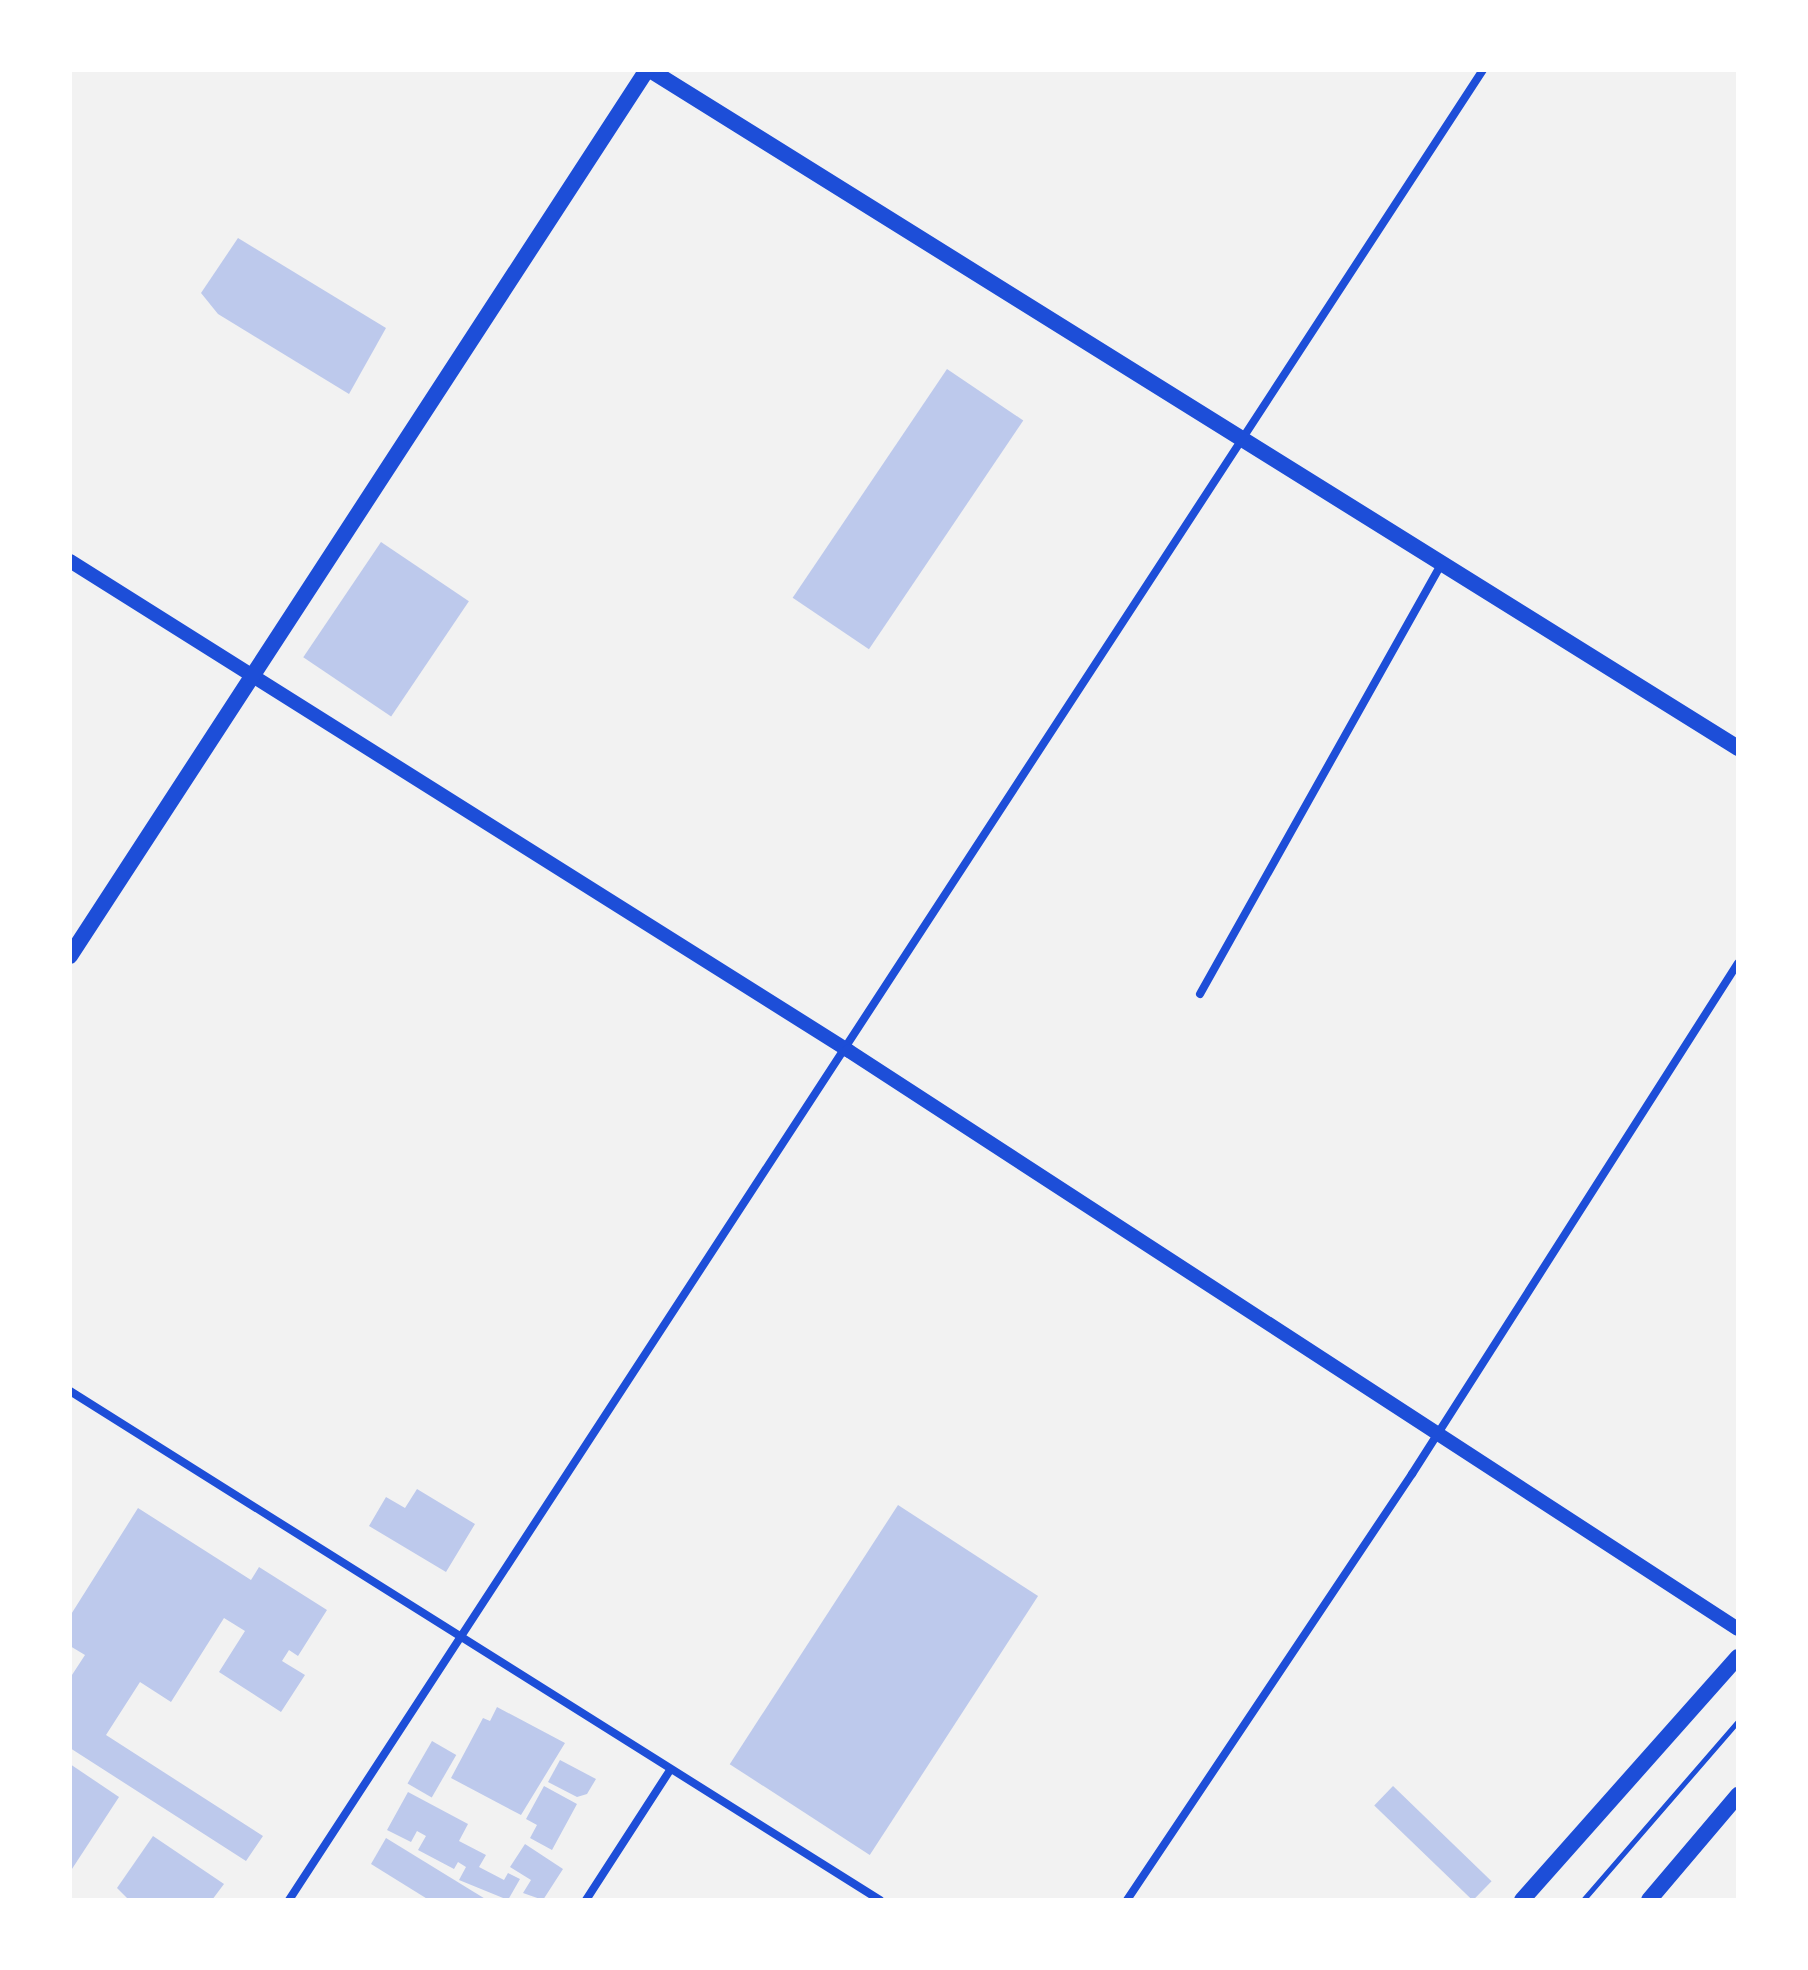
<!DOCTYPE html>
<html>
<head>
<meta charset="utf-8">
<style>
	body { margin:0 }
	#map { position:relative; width:1808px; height:1970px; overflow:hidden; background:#f2f2f2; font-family:Spectral,serif }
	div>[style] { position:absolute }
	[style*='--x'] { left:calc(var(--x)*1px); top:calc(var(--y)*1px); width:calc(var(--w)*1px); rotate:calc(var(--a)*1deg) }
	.building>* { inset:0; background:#bdc9ec; transform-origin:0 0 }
	.path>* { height:5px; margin:-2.5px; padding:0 2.5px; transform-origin:2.5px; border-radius:2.5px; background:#1d4ed8 }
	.minor>* { height:8px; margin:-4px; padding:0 4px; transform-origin:4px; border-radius:4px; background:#1d4ed8 }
	.tertiary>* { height:14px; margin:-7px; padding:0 7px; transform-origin:7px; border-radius:7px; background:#1d4ed8 }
	.secondary>* { height:16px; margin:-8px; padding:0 8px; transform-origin:8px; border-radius:8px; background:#1d4ed8 }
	span { translate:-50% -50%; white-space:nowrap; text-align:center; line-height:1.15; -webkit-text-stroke:8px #fff; paint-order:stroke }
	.frame { position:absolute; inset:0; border:72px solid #fff; pointer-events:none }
</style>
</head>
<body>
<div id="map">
	<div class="building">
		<div style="clip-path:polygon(238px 238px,386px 328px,349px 394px,218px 314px,201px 293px)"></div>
		<div style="left:947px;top:369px;width:92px;height:276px;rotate:34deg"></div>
		<div style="left:381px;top:542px;width:106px;height:139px;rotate:34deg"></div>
		<div style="clip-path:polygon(417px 1489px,475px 1524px,446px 1572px,369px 1526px,386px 1497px,405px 1508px)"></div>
		<div style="left:898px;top:1505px;width:167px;height:309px;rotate:33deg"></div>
		<div style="clip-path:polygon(138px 1508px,251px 1580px,259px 1567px,327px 1610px,298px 1656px,289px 1650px,282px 1661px,305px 1675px,281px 1712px,219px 1672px,245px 1631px,224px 1618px,171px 1702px,140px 1682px,106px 1735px,263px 1836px,246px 1861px,70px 1748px,70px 1678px,85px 1655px,70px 1646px,70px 1616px)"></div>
		<div style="clip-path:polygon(497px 1707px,565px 1743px,521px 1815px,451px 1778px,483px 1718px,490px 1721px)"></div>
		<div style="left:432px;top:1741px;width:28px;height:49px;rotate:30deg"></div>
		<div style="clip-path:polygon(560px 1760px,596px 1779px,587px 1794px,577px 1797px,548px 1782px)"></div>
		<div style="clip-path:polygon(70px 1764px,119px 1797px,70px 1872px)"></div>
		<div style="clip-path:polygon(544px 1786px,577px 1804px,552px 1850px,530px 1838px,537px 1825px,526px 1819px)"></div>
		<div style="left:1393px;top:1786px;width:137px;height:27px;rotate:44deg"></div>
		<div style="clip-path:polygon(408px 1792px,468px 1824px,459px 1841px,486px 1855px,479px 1867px,504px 1880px,508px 1873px,520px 1879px,508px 1900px,459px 1880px,466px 1867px,458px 1862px,454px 1869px,418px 1850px,426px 1836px,417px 1831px,411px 1842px,387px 1830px)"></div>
		<div style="clip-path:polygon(153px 1836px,224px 1884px,212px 1900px,129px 1900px,117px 1888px)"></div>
		<div style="clip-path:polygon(386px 1838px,487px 1900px,429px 1900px,371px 1864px)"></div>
		<div style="clip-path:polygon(525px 1844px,563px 1869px,543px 1900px,523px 1893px,531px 1880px,510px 1867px)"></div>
	</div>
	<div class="path">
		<div style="--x:1583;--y:1900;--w:237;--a:-49.1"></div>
	</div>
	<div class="minor">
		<div style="--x:1200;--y:994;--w:492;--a:-60.7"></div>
		<div style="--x:70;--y:1391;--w:957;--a:32.15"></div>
		<div style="--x:289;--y:1900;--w:2185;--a:-56.88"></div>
		<div style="--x:586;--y:1900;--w:155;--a:-57.1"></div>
		<div style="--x:1127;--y:1900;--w:513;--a:-56.22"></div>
		<div style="--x:1412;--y:1474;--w:606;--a:-57.46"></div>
	</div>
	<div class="tertiary">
		<div style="--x:70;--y:561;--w:920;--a:32.17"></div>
		<div style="--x:849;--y:1051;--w:1060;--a:33.03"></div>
	</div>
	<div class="secondary">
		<div style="--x:650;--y:70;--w:1282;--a:31.93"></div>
		<div style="--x:70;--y:956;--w:1057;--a:-56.93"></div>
		<div style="--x:1522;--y:1900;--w:325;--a:-48.4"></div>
		<div style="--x:1649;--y:1900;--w:138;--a:-49.7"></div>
	</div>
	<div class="frame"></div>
</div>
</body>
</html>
